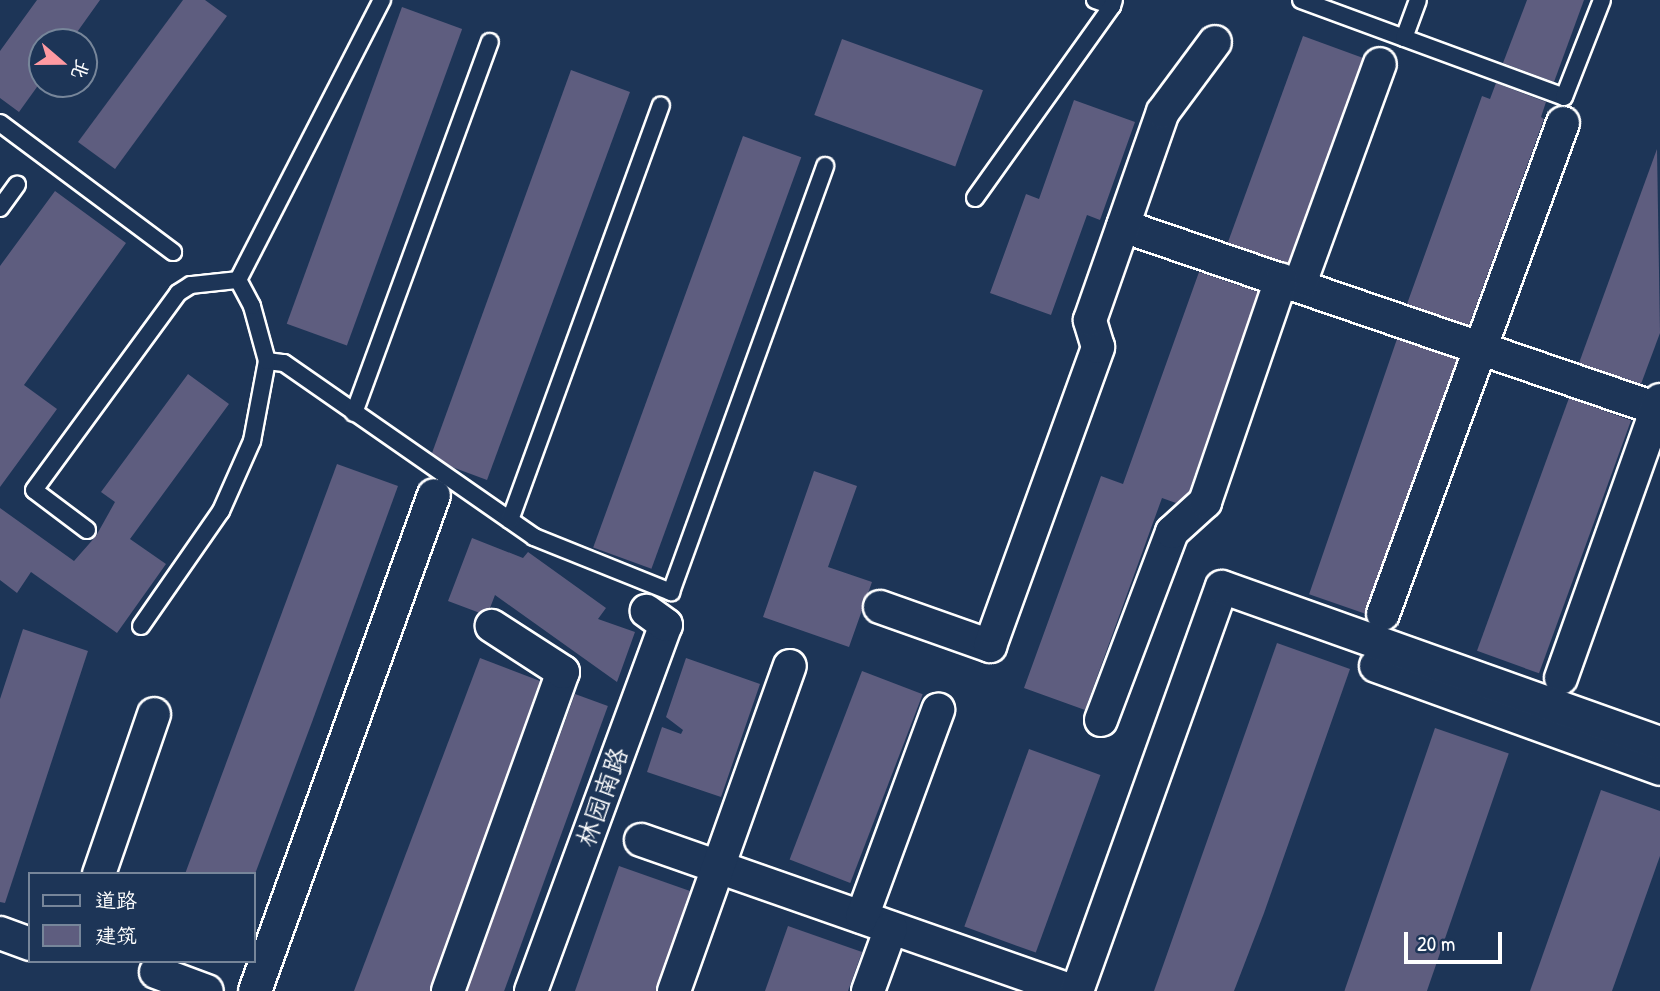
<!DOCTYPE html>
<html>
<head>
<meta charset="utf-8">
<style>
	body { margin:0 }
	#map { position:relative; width:1660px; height:991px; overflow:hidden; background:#1d3557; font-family:"Patrick Hand","LXGW WenKai TC",sans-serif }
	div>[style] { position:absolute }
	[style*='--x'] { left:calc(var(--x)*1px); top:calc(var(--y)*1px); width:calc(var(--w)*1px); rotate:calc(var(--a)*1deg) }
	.building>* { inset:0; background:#5e5d7f; transform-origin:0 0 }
	.roads { filter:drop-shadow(2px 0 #fff) drop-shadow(-2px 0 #fff) drop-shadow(0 2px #fff) drop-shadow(0 -2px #fff) }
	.lane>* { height:16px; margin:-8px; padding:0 8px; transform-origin:8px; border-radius:8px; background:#1d3557 }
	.street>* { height:32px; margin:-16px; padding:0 16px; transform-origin:16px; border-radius:16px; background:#1d3557 }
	span { translate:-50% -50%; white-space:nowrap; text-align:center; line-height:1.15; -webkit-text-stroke:5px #1d3557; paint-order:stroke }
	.street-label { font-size:26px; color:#fff }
	.legend { position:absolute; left:28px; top:872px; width:228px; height:91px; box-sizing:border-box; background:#1d3557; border:2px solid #77869a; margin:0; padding:9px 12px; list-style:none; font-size:21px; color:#fff }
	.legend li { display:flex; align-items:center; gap:14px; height:35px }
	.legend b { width:35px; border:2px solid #77869a }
	.north { position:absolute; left:28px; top:28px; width:70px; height:70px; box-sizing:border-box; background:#1d3557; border:2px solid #77869a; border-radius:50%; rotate:110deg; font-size:19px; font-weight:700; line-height:28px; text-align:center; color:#fff }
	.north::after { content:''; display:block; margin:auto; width:24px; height:32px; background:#ff9aa2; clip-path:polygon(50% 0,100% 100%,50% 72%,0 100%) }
	.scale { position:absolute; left:1404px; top:932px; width:98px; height:32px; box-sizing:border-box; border:4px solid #fff; border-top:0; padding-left:9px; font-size:21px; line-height:24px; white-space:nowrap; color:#fff; -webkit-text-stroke:5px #1d3557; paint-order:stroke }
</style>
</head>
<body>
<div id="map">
	<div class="building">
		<div style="clip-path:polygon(37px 0,100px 0,70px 42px,42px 42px,42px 80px,19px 112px,0 98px,0 51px)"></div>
		<div style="clip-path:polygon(183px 0,205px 0,227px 16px,115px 169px,78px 142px)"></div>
		<div style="clip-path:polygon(1527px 0,1584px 0,1554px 82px,1503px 63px)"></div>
		<div style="left:402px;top:7px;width:64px;height:337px;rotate:20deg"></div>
		<div style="left:1303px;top:36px;width:64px;height:220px;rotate:20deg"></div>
		<div style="left:842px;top:39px;width:150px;height:81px;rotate:20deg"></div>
		<div style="clip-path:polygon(571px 70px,630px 92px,487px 480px,452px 467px,432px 453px)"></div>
		<div style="clip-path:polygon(1496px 83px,1546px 102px,1541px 117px,1544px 119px,1469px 325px,1407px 304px,1482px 96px,1490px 99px)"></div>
		<div style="clip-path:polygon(1074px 100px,1135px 122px,1100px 220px,1087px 215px,1051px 315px,990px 293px,1026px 194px,1039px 199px)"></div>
		<div style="left:743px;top:136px;width:62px;height:438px;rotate:20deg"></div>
		<div style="clip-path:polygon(1657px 149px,1660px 333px,1641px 384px,1579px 363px)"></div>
		<div style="clip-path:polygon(55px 191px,126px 243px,24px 385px,57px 409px,0 487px,0 266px)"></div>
		<div style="clip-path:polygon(1199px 272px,1258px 292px,1189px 492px,1176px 503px,1162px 498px,1085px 710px,1024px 688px,1101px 476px,1123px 484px)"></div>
		<div style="left:1397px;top:339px;width:64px;height:270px;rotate:19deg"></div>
		<div style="clip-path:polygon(188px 374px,229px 404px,130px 539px,166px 564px,117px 633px,31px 572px,17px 593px,0 580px,0 508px,74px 561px,96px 536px,115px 502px,101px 492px)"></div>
		<div style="left:1569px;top:398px;width:66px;height:269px;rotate:20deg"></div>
		<div style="clip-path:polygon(337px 464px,398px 486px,312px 722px,255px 874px,185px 874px)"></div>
		<div style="clip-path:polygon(814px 471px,857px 486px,828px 567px,872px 582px,849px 647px,763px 617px)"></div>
		<div style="clip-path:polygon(472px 538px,523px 558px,528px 552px,606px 608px,598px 619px,635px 632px,617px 682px,495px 595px,490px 608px,480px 613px,448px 601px)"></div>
		<div style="clip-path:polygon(23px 629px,88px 651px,5px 903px,0 902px,0 699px)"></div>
		<div style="clip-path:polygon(1277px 643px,1350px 669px,1264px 913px,1234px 991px,1154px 991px)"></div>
		<div style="clip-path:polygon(480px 658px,540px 681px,430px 991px,354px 991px)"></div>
		<div style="clip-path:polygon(686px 658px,760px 684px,721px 797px,647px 772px,662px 727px,681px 734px,683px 730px,666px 717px)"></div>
		<div style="left:862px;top:671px;width:65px;height:202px;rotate:21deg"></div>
		<div style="left:575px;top:694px;width:35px;height:316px;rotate:20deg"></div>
		<div style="left:1435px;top:728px;width:78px;height:278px;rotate:19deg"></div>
		<div style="left:1029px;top:749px;width:76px;height:189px;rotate:20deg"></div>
		<div style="clip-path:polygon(1601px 790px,1660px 811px,1660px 856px,1612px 991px,1530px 991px)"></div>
		<div style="clip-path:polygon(619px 866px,690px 891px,656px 991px,575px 991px)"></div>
		<div style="clip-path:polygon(788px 926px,862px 952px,848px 991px,765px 991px)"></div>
	</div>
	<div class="roads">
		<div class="lane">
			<div style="--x:1095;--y:0;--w:18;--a:19"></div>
			<div style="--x:1112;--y:6;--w:6;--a:-72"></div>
			<div style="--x:1301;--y:0;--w:280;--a:20.2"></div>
			<div style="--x:1564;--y:97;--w:104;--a:-68.6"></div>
			<div style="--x:1404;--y:38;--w:40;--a:-69.8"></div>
			<div style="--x:0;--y:123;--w:216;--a:36.7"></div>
			<div style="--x:975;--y:198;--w:236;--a:-54.5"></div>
			<div style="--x:0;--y:208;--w:29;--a:-54"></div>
			<div style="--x:238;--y:280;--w:315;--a:-62.8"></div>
			<div style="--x:267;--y:361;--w:17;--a:7"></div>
			<div style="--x:284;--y:363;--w:305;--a:34.8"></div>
			<div style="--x:534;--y:537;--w:148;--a:21.9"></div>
			<div style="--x:671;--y:592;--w:453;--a:-70.1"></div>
			<div style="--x:354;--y:413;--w:395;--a:-69.9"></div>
			<div style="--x:510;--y:520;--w:441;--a:-70"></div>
			<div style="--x:87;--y:530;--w:66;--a:-143"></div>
			<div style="--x:34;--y:490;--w:244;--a:-53.8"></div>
			<div style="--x:178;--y:293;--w:15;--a:-32"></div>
			<div style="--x:191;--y:285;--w:47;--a:-6.1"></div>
			<div style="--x:141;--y:626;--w:140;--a:-55.2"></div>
			<div style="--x:221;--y:511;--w:77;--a:-66.1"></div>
			<div style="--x:252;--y:441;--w:81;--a:-79.4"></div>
			<div style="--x:267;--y:361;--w:57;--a:-105.3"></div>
			<div style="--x:252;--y:306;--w:30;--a:-118"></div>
		</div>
		<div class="street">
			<div style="--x:1123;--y:226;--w:568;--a:18.91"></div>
			<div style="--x:1299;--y:286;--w:236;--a:-70"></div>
			<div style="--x:880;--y:607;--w:117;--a:19.5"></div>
			<div style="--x:990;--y:646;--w:318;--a:-70.1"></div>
			<div style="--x:1098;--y:347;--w:28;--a:-107"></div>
			<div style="--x:1090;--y:320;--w:220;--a:-70.7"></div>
			<div style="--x:1163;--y:112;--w:87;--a:-53.4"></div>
			<div style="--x:1383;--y:614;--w:523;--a:-69.87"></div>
			<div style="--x:1376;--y:666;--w:302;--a:19.9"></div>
			<div style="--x:1561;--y:678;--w:295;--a:-70.4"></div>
			<div style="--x:1101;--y:720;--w:201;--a:-69.3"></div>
			<div style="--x:1172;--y:532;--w:45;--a:-42.3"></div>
			<div style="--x:1205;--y:502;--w:235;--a:-71.1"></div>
			<div style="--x:641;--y:840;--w:458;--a:19.3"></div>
			<div style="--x:99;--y:874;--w:169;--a:-71"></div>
			<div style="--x:862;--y:917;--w:221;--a:-69.8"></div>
			<div style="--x:0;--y:933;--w:32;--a:20"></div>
			<div style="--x:156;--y:972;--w:54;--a:20.4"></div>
			<div style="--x:255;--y:991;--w:527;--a:-70.16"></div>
			<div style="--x:448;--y:991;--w:339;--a:-70.2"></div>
			<div style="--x:563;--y:672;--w:85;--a:-147.1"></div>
			<div style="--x:531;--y:991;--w:390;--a:-69.8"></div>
			<div style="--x:666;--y:625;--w:24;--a:-144"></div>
			<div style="--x:674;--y:991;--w:345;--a:-70.4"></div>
			<div style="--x:868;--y:991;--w:67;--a:-69.9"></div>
			<div style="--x:1077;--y:991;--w:429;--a:-70.3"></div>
			<div style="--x:1222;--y:587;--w:465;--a:19.6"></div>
		</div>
	</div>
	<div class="street-label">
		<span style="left:602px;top:797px;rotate:-70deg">林园南路</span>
	</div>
	<ul class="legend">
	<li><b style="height:9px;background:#1d3557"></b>道路</li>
	<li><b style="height:19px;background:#5e5d7f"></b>建筑</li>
	</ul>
	<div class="north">北</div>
	<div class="scale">20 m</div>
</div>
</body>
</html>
